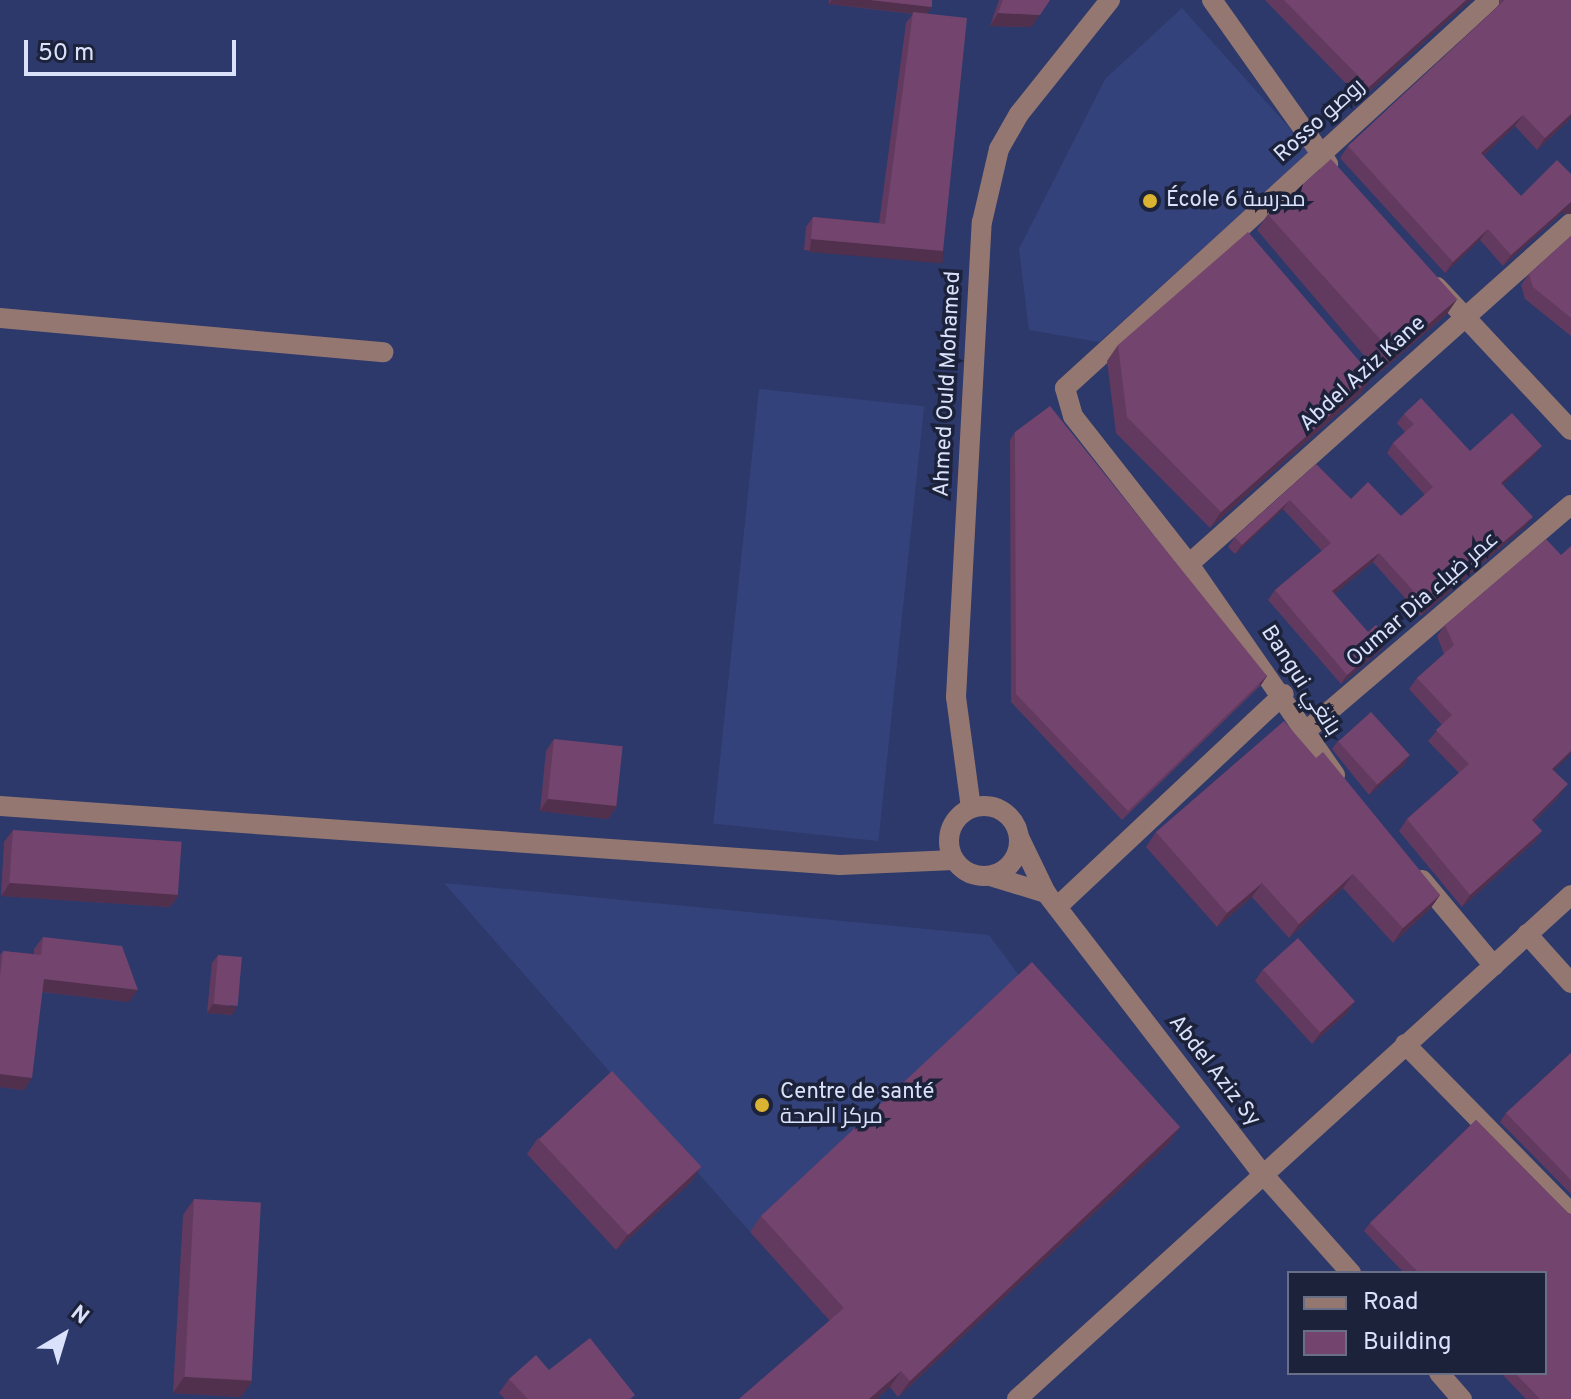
<!DOCTYPE html>
<html>
<head>
<meta charset="utf-8">
<style>
	body { margin:0 }
	#map { position:relative; width:1571px; height:1399px; overflow:hidden; background:#2c396a; font-family:Overpass,Cairo,sans-serif }
	div>[style] { position:absolute }
	[style*='--x'] { left:calc(var(--x)*1px); top:calc(var(--y)*1px); width:calc(var(--w)*1px); rotate:calc(var(--a)*1deg) }
	.built>* { inset:0; background:#34427b; transform-origin:0 0 }
	.minor>* { height:20px; margin:-10px; padding:0 10px; transform-origin:10px; border-radius:10px; background:#957771 }
	.minor>.ring { margin:-10px; padding:0; box-sizing:content-box; background:none; border:20px solid #957771; border-radius:50% }
	.wall>* { inset:0; background:#633a5f }
	.shaded-wall>* { inset:0; background:#50304d; transform-origin:0 0 }
	.building>* { inset:0; background:#73446e; transform-origin:0 0 }
	.dots>* { width:22px; height:22px; translate:-50% -50%; box-sizing:border-box; border:4px solid #1c2239; border-radius:50% }
	span { translate:-50% -50%; white-space:nowrap; text-align:center; line-height:1.15; -webkit-text-stroke:7px #1c2239; paint-order:stroke }
	.street-label { font-size:22px; color:#dae2fb }
	.poi-label { font-size:22px; color:#dae2fb }
	.left { translate:0 -50%; text-align:left }
	.legend { position:absolute; left:1287px; top:1271px; width:260px; height:104px; box-sizing:border-box; background:#1c2239; border:2px solid #686f87; margin:0; padding:10px 14px; list-style:none; font-size:24px; color:#dae2fb }
	.legend li { display:flex; align-items:center; gap:16px; height:40px }
	.legend b { width:40px; border:2px solid #686f87 }
	.north { position:absolute; left:24px; top:1295px; width:80px; height:80px; -webkit-text-stroke:6px #1c2239; paint-order:stroke; rotate:38deg; font-size:22px; font-weight:700; line-height:32px; text-align:center; color:#dae2fb }
	.north::after { content:''; display:block; margin:auto; width:28px; height:36px; background:#dae2fb; clip-path:polygon(50% 0,100% 100%,50% 72%,0 100%) }
	.scale { position:absolute; left:24px; top:40px; width:212px; height:36px; box-sizing:border-box; border:4px solid #dae2fb; border-top:0; padding-left:10px; font-size:24px; line-height:28px; white-space:nowrap; color:#dae2fb; -webkit-text-stroke:6px #1c2239; paint-order:stroke }
</style>
</head>
<body>
<div id="map">
	<div class="built">
		<div style="clip-path:polygon(1182px 8px,1311px 152px,1099px 342px,1029px 330px,1019px 249px,1105px 79px)"></div>
		<div style="left:759px;top:389px;width:166px;height:437px;rotate:6deg"></div>
		<div style="clip-path:polygon(444px 883px,989px 935px,1021px 978px,750px 1232px)"></div>
	</div>
	<div class="minor">
		<div style="--x:1212;--y:0;--w:201;--a:54.7"></div>
		<div style="--x:1437;--y:287;--w:196;--a:46.9"></div>
		<div style="--x:0;--y:318;--w:385;--a:5.1"></div>
		<div style="--x:1189;--y:564;--w:512;--a:-41.75"></div>
		<div style="--x:1306;--y:731;--w:348;--a:-40.5"></div>
		<div style="--x:1335;--y:775;--w:257;--a:-124.7"></div>
		<div style="--x:1189;--y:564;--w:188;--a:-128.1"></div>
		<div style="--x:1073;--y:416;--w:29;--a:-106"></div>
		<div style="--x:1065;--y:388;--w:575;--a:-42.39"></div>
		<div class="ring" style="left:949px;top:806px;width:50px;height:50px"></div>
		<div style="--x:0;--y:806;--w:842;--a:4.02"></div>
		<div style="--x:840;--y:865;--w:114;--a:-2.5"></div>
		<div style="--x:971;--y:808;--w:112;--a:-97.7"></div>
		<div style="--x:956;--y:697;--w:476;--a:-86.9"></div>
		<div style="--x:982;--y:222;--w:75;--a:-76.9"></div>
		<div style="--x:999;--y:149;--w:40;--a:-60.3"></div>
		<div style="--x:1019;--y:114;--w:146;--a:-51.4"></div>
		<div style="--x:1019;--y:837;--w:62;--a:64.3"></div>
		<div style="--x:1046;--y:893;--w:354;--a:52.4"></div>
		<div style="--x:1262;--y:1173;--w:134;--a:48.3"></div>
		<div style="--x:990;--y:876;--w:59;--a:16.9"></div>
		<div style="--x:1422;--y:880;--w:112;--a:50.1"></div>
		<div style="--x:1057;--y:907;--w:311;--a:-43.2"></div>
		<div style="--x:1527;--y:934;--w:66;--a:48.1"></div>
		<div style="--x:1405;--y:1044;--w:237;--a:45.5"></div>
		<div style="--x:1439;--y:1373;--w:35;--a:49"></div>
		<div style="--x:1017;--y:1399;--w:749;--a:-42.29"></div>
	</div>
	<div class="wall">
		<div style="clip-path:polygon(829px 0,932px 0,927px 14px,936px 262px,804px 250px,806px 227px,813px 217px,879px 223px,906px 23px,913px 14px,828px 4px)"></div>
		<div style="clip-path:polygon(999px 0,1050px 0,1031px 27px,990px 26px)"></div>
		<div style="clip-path:polygon(1265px 0,1471px 0,1361px 99px)"></div>
		<div style="clip-path:polygon(1499px 0,1571px 0,1571px 118px,1537px 150px,1515px 126px,1483px 156px,1521px 196px,1562px 213px,1503px 266px,1480px 240px,1445px 273px,1340px 158px,1348px 146px,1499px 5px)"></div>
		<div style="clip-path:polygon(1268px 214px,1447px 314px,1379px 373px,1257px 230px)"></div>
		<div style="clip-path:polygon(1571px 236px,1571px 336px,1525px 299px,1521px 285px,1529px 274px)"></div>
		<div style="clip-path:polygon(1118px 345px,1361px 393px,1210px 528px,1116px 433px,1107px 361px)"></div>
		<div style="clip-path:polygon(1404px 414px,1470px 451px,1535px 455px,1503px 484px,1526px 526px,1421px 616px,1373px 562px,1334px 594px,1368px 632px,1389px 639px,1382px 649px,1341px 684px,1268px 600px,1275px 590px,1322px 551px,1283px 509px,1235px 554px,1228px 547px,1235px 537px,1316px 464px,1351px 499px,1401px 516px,1425px 495px,1387px 453px,1393px 443px,1405px 432px,1397px 423px)"></div>
		<div style="clip-path:polygon(1015px 432px,1267px 676px,1261px 685px,1122px 820px,1011px 702px,1010px 440px)"></div>
		<div style="clip-path:polygon(1561px 555px,1554px 771px,1559px 796px,1534px 822px,1542px 831px,1534px 842px,1462px 907px,1399px 831px,1407px 819px,1459px 773px,1428px 741px,1442px 725px,1409px 689px,1417px 678px,1444px 654px,1437px 636px,1445px 625px)"></div>
		<div style="clip-path:polygon(554px 739px,617px 806px,608px 819px,540px 811px,546px 751px)"></div>
		<div style="clip-path:polygon(1338px 741px,1405px 764px,1369px 795px,1332px 749px)"></div>
		<div style="clip-path:polygon(1316px 758px,1440px 895px,1430px 909px,1393px 943px,1343px 888px,1289px 938px,1252px 897px,1217px 927px,1146px 847px,1156px 832px)"></div>
		<div style="clip-path:polygon(13px 830px,179px 895px,170px 907px,1px 896px,4px 842px)"></div>
		<div style="clip-path:polygon(43px 937px,129px 1002px,42px 992px,24px 1090px,0 1087px,0 955px,3px 951px,34px 954px,34px 949px)"></div>
		<div style="clip-path:polygon(218px 955px,232px 1015px,207px 1013px,212px 963px)"></div>
		<div style="clip-path:polygon(1263px 969px,1355px 1001px,1347px 1013px,1312px 1044px,1255px 981px)"></div>
		<div style="clip-path:polygon(1571px 1053px,1571px 1194px,1500px 1122px,1506px 1113px)"></div>
		<div style="clip-path:polygon(1476px 1120px,1568px 1213px,1571px 1214px,1571px 1399px,1526px 1399px,1501px 1373px,1545px 1373px,1545px 1273px,1404px 1273px,1364px 1231px,1370px 1223px)"></div>
		<div style="clip-path:polygon(1180px 1127px,1169px 1143px,898px 1397px,890px 1387px,876px 1399px,739px 1399px,830px 1321px,750px 1232px,761px 1216px)"></div>
		<div style="clip-path:polygon(538px 1138px,701px 1167px,690px 1183px,616px 1250px,527px 1154px)"></div>
		<div style="clip-path:polygon(194px 1199px,252px 1381px,241px 1397px,173px 1393px,183px 1215px)"></div>
		<div style="clip-path:polygon(549px 1370px,632px 1399px,505px 1399px,499px 1393px,509px 1379px)"></div>
	</div>
	<div class="shaded-wall">
		<div style="clip-path:polygon(832px 0,870px 0,932px 7px,926px 15px,828px 4px)"></div>
		<div style="clip-path:polygon(1466px 0,1471px 0,1361px 99px,1369px 87px)"></div>
		<div style="clip-path:polygon(998px 13px,1040px 15px,1031px 27px,990px 26px)"></div>
		<div style="clip-path:polygon(1571px 114px,1571px 118px,1537px 150px,1545px 138px)"></div>
		<div style="clip-path:polygon(1523px 115px,1515px 126px,1473px 165px,1481px 153px)"></div>
		<div style="clip-path:polygon(1571px 202px,1571px 214px,1562px 213px,1503px 266px,1511px 255px)"></div>
		<div style="clip-path:polygon(1488px 229px,1480px 240px,1445px 273px,1453px 262px)"></div>
		<div style="left:811px;top:239px;width:133px;height:13px;rotate:5deg"></div>
		<div style="clip-path:polygon(1458px 298px,1447px 314px,1379px 373px,1390px 357px)"></div>
		<div style="clip-path:polygon(1373px 377px,1361px 393px,1210px 528px,1221px 512px)"></div>
		<div style="clip-path:polygon(1542px 446px,1535px 455px,1495px 492px,1501px 483px)"></div>
		<div style="clip-path:polygon(1290px 500px,1283px 509px,1235px 554px,1242px 545px)"></div>
		<div style="clip-path:polygon(1533px 517px,1526px 526px,1421px 616px,1427px 606px)"></div>
		<div style="clip-path:polygon(1379px 553px,1373px 562px,1326px 601px,1332px 591px)"></div>
		<div style="clip-path:polygon(1389px 639px,1382px 649px,1341px 684px,1347px 675px)"></div>
		<div style="left:1267px;top:676px;width:11px;height:194px;rotate:124deg"></div>
		<div style="clip-path:polygon(1571px 751px,1571px 754px,1544px 780px,1552px 769px)"></div>
		<div style="clip-path:polygon(1410px 755px,1405px 764px,1369px 795px,1375px 787px)"></div>
		<div style="clip-path:polygon(1568px 784px,1559px 796px,1524px 831px,1532px 820px)"></div>
		<div style="clip-path:polygon(548px 799px,617px 806px,608px 819px,540px 811px)"></div>
		<div style="clip-path:polygon(1542px 831px,1534px 842px,1462px 907px,1470px 895px)"></div>
		<div style="clip-path:polygon(1353px 874px,1343px 888px,1289px 938px,1299px 924px)"></div>
		<div style="clip-path:polygon(10px 883px,179px 895px,170px 907px,1px 896px)"></div>
		<div style="clip-path:polygon(1262px 883px,1252px 897px,1217px 927px,1227px 913px)"></div>
		<div style="clip-path:polygon(1440px 895px,1430px 909px,1393px 943px,1403px 928px)"></div>
		<div style="clip-path:polygon(44px 979px,138px 990px,129px 1002px,35px 991px)"></div>
		<div style="clip-path:polygon(1355px 1001px,1347px 1013px,1312px 1044px,1321px 1032px)"></div>
		<div style="clip-path:polygon(213px 1004px,237px 1007px,232px 1015px,207px 1013px)"></div>
		<div style="clip-path:polygon(0 1074px,32px 1078px,24px 1090px,0 1087px)"></div>
		<div style="clip-path:polygon(1180px 1127px,1169px 1143px,898px 1397px,910px 1381px)"></div>
		<div style="clip-path:polygon(701px 1167px,690px 1183px,616px 1250px,628px 1234px)"></div>
		<div style="clip-path:polygon(901px 1371px,890px 1387px,876px 1399px,869px 1399px)"></div>
		<div style="clip-path:polygon(184px 1377px,252px 1381px,241px 1397px,173px 1393px)"></div>
	</div>
	<div class="building">
		<div style="clip-path:polygon(870px 0,932px 0,932px 7px)"></div>
		<div style="clip-path:polygon(1003px 0,1050px 0,1040px 15px,998px 13px)"></div>
		<div style="clip-path:polygon(1284px 0,1466px 0,1369px 87px)"></div>
		<div style="clip-path:polygon(1505px 0,1571px 0,1571px 114px,1545px 138px,1523px 115px,1481px 153px,1521px 196px,1557px 160px,1571px 174px,1571px 202px,1511px 255px,1488px 229px,1453px 262px,1348px 146px)"></div>
		<div style="clip-path:polygon(913px 12px,967px 18px,943px 251px,811px 239px,813px 217px,885px 224px)"></div>
		<div style="left:1331px;top:159px;width:188px;height:84px;rotate:48deg"></div>
		<div style="clip-path:polygon(1248px 232px,1373px 377px,1221px 512px,1127px 417px,1118px 345px)"></div>
		<div style="clip-path:polygon(1571px 236px,1571px 318px,1533px 287px,1529px 274px)"></div>
		<div style="clip-path:polygon(1421px 398px,1470px 451px,1512px 413px,1542px 446px,1501px 483px,1533px 517px,1427px 606px,1379px 553px,1332px 591px,1368px 632px,1376px 625px,1389px 639px,1347px 675px,1275px 590px,1331px 543px,1290px 500px,1242px 545px,1235px 537px,1316px 464px,1351px 499px,1368px 482px,1401px 516px,1433px 487px,1393px 443px,1414px 424px,1404px 414px)"></div>
		<div style="clip-path:polygon(1050px 406px,1267px 676px,1128px 811px,1016px 694px,1015px 432px)"></div>
		<div style="clip-path:polygon(1546px 539px,1561px 555px,1571px 546px,1571px 751px,1552px 769px,1568px 784px,1532px 820px,1542px 831px,1470px 895px,1407px 819px,1469px 764px,1436px 730px,1452px 715px,1417px 678px,1454px 645px,1445px 625px)"></div>
		<div style="left:1371px;top:712px;width:58px;height:44px;rotate:48deg"></div>
		<div style="clip-path:polygon(1284px 721px,1316px 758px,1323px 752px,1440px 895px,1403px 928px,1353px 874px,1299px 924px,1262px 883px,1227px 913px,1156px 832px)"></div>
		<div style="left:554px;top:739px;width:69px;height:60px;rotate:6deg"></div>
		<div style="left:13px;top:830px;width:169px;height:53px;rotate:4deg"></div>
		<div style="clip-path:polygon(43px 937px,122px 946px,138px 990px,44px 979px,32px 1078px,0 1074px,0 977px,3px 951px,41px 955px)"></div>
		<div style="left:1298px;top:938px;width:85px;height:47px;rotate:48deg"></div>
		<div style="left:218px;top:955px;width:24px;height:49px;rotate:5deg"></div>
		<div style="clip-path:polygon(1032px 962px,1180px 1127px,910px 1381px,901px 1371px,869px 1399px,739px 1399px,844px 1308px,761px 1216px)"></div>
		<div style="clip-path:polygon(1571px 1053px,1571px 1180px,1506px 1113px)"></div>
		<div style="left:612px;top:1071px;width:131px;height:100px;rotate:47deg"></div>
		<div style="clip-path:polygon(1476px 1120px,1568px 1213px,1571px 1214px,1571px 1399px,1540px 1399px,1515px 1373px,1545px 1373px,1545px 1273px,1419px 1273px,1370px 1223px)"></div>
		<div style="left:194px;top:1199px;width:67px;height:178px;rotate:3deg"></div>
		<div style="clip-path:polygon(590px 1338px,635px 1395px,630px 1399px,528px 1399px,509px 1379px,536px 1355px,549px 1370px)"></div>
	</div>
	<div class="dots">
		<div style="left:1150px;top:201px;background:#dab333"></div>
		<div style="left:762px;top:1105px;background:#dab333"></div>
	</div>
	<div class="street-label">
		<span style="left:1320px;top:121px;rotate:-42deg">Rosso روصو</span>
		<span style="left:1363px;top:374px;rotate:-42deg">Abdel Aziz Kane</span>
		<span style="left:948px;top:384px;rotate:-87deg">Ahmed Ould Mohamed</span>
		<span style="left:1423px;top:600px;rotate:-41deg">Oumar Dia عمر ضياء</span>
		<span style="left:1300px;top:681px;rotate:57deg">Bangui بانغي</span>
		<span style="left:1214px;top:1071px;rotate:52deg">Abdel Aziz Sy</span>
	</div>
	<div class="poi-label">
		<span class="left" style="left:1166px;top:201px">École 6 مدرسة</span>
		<span class="left" style="left:780px;top:1105px">Centre de santé<br>مركز الصحة</span>
	</div>
	<ul class="legend">
	<li><b style="height:10px;background:#957771"></b>Road</li>
	<li><b style="height:22px;background:#73446e"></b>Building</li>
	</ul>
	<div class="north">N</div>
	<div class="scale">50 m</div>
</div>
</body>
</html>
